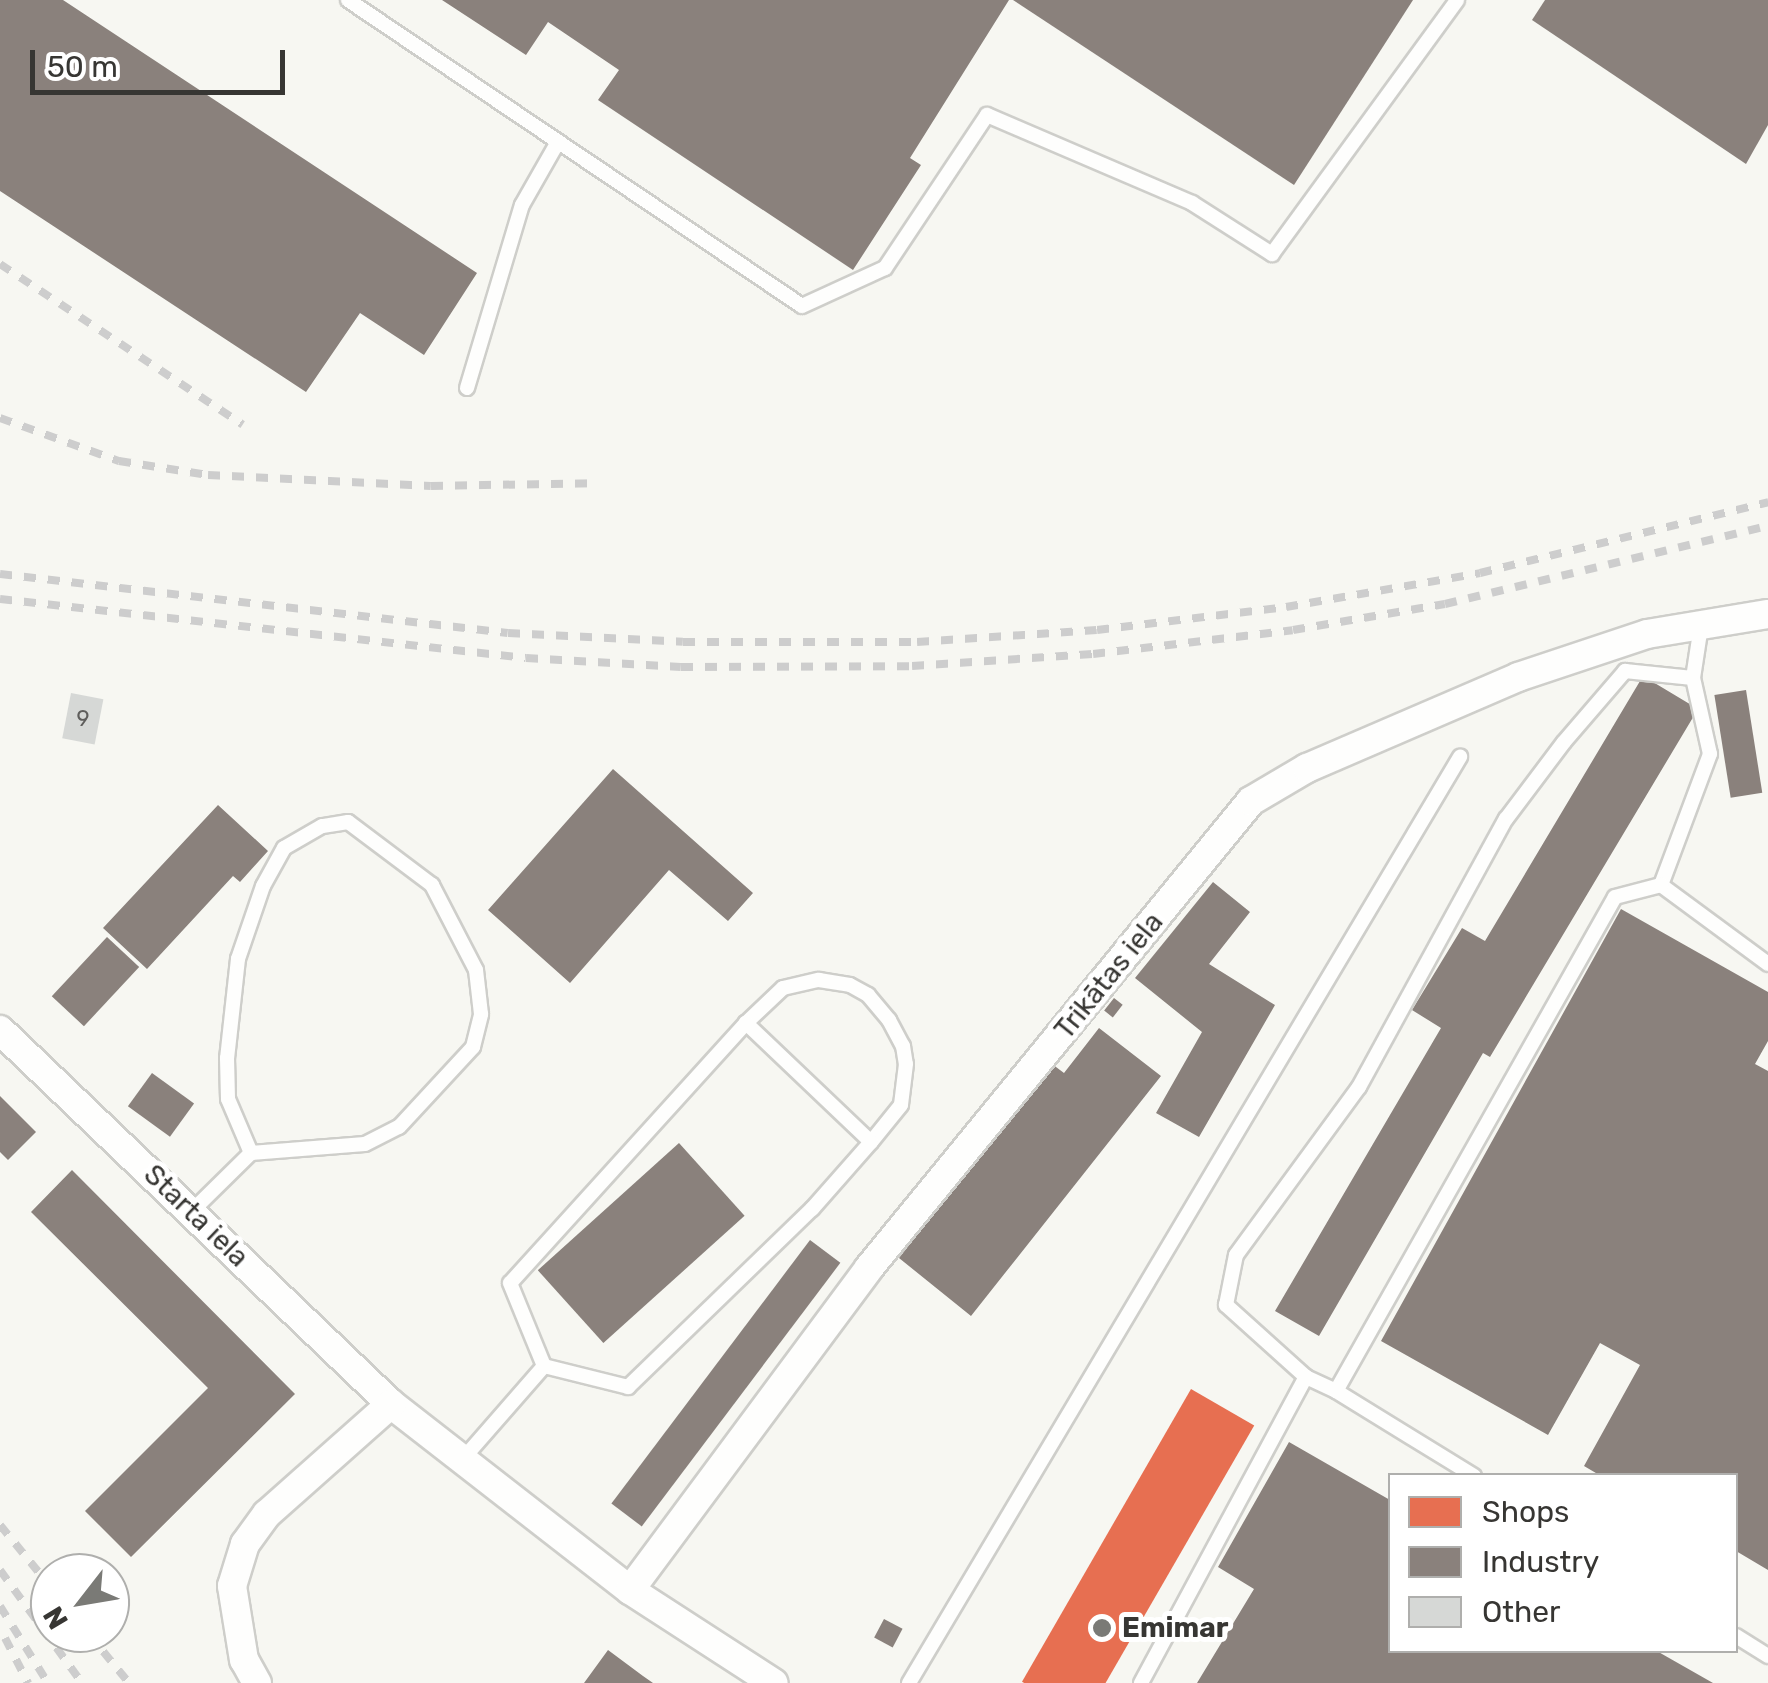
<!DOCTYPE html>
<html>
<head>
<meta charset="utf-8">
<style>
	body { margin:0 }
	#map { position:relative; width:1768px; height:1683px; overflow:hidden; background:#f7f7f2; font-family:Rubik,sans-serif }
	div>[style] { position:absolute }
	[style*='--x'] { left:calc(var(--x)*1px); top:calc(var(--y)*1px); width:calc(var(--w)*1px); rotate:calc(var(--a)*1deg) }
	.shops>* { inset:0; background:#e76f51; transform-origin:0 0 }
	.industry>* { inset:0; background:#8a817c; transform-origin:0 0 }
	.building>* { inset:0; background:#d6d8d6; transform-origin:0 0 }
	.roads { filter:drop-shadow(2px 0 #cececa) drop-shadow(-2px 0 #cececa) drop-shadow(0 2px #cececa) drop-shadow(0 -2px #cececa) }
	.lane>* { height:14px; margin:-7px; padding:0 7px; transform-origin:7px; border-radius:7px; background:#fefefd }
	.street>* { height:28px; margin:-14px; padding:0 14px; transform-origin:14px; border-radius:14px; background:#fefefd }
	.rail>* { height:8px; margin-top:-4px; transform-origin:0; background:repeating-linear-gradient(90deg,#cdcdcd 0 12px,transparent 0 24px) }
	.dots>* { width:28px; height:28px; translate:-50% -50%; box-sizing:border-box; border:5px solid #fff; border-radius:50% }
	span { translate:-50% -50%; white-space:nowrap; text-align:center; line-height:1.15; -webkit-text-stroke:10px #fff; paint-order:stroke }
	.number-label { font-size:22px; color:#5f5e5c }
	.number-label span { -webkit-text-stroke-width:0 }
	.street-label { font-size:28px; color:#373633 }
	.poi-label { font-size:28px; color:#373633; font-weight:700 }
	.left { translate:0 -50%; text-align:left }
	.legend { position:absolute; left:1388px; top:1473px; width:350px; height:180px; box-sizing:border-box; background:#fff; border:2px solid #afafad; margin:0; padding:12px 18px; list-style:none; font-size:30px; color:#373633 }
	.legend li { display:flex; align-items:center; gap:20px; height:50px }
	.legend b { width:50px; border:2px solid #afafad }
	.north { position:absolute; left:30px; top:1553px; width:100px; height:100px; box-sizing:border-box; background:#fff; border:2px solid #afafad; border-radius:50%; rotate:239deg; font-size:28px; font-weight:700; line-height:40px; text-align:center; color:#373633 }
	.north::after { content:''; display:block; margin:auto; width:35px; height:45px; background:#7a7a76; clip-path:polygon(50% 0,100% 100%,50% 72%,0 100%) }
	.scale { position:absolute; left:30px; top:50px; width:255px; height:45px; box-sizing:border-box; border:5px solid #373633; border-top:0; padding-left:12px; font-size:30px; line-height:35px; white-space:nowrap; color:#373633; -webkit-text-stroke:8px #fff; paint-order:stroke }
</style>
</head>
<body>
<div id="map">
	<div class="shops">
		<div style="left:1191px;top:1389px;width:73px;height:338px;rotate:30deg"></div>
	</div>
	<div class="industry">
		<div style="clip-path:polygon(0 0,63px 0,477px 273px,424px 355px,360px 313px,306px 392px,0 191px)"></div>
		<div style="clip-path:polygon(442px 0,1009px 0,910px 158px,921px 165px,853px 270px,598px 100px,619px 70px,548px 22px,526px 55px)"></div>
		<div style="clip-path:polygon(1013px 0,1413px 0,1294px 185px)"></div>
		<div style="clip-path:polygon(1545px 0,1768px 0,1768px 125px,1746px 164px,1532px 20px)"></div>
		<div style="clip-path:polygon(1643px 676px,1698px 709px,1490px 1057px,1483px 1053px,1319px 1336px,1275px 1311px,1441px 1028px,1412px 1010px,1462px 928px,1485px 941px)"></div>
		<div style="left:1746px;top:690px;width:104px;height:32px;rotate:81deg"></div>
		<div style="clip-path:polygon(613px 769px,753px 893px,728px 921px,669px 870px,570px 983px,488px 910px)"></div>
		<div style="clip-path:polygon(218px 805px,268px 851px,240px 882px,233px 876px,147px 969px,103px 928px)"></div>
		<div style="clip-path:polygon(1213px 882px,1250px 912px,1209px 964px,1275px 1005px,1199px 1137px,1156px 1113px,1202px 1032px,1135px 978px)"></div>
		<div style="clip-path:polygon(1621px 909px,1768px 992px,1768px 1041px,1755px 1064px,1768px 1071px,1768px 1570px,1736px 1551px,1736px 1476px,1601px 1476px,1584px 1466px,1640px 1365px,1600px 1343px,1548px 1435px,1381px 1341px)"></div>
		<div style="left:107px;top:937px;width:44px;height:81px;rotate:43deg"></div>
		<div style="left:1114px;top:998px;width:11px;height:16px;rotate:38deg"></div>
		<div style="clip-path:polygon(1099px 1028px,1161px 1076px,971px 1316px,899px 1258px,1052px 1064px,1064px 1073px)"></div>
		<div style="left:152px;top:1073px;width:52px;height:41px;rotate:36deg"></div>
		<div style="clip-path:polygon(0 1096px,36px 1132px,8px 1160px,0 1152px)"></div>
		<div style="left:679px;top:1143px;width:98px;height:190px;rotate:48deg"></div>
		<div style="clip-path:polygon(72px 1170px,295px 1394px,131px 1557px,85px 1511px,208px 1388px,31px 1212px)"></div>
		<div style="left:810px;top:1240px;width:38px;height:330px;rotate:37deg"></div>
		<div style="clip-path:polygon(1289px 1442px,1390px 1500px,1390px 1650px,1655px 1650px,1713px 1683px,1197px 1683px,1254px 1589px,1218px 1567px)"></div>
		<div style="left:884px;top:1619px;width:21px;height:21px;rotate:28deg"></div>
		<div style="clip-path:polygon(608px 1650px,643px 1676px,653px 1683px,584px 1683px)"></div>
	</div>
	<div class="building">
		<div style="left:71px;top:693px;width:33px;height:46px;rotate:11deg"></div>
	</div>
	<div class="roads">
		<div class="lane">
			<div style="--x:348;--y:0;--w:547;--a:33.98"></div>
			<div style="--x:802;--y:306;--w:91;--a:-24.6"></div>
			<div style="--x:885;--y:268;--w:184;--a:-56.3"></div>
			<div style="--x:987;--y:115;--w:223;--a:23.2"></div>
			<div style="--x:1192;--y:203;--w:95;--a:32.5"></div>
			<div style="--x:1272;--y:254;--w:314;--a:-53.9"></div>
			<div style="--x:467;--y:388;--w:191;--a:-73.3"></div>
			<div style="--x:522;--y:205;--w:73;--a:-60.3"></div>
			<div style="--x:1661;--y:885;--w:140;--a:-69.5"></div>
			<div style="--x:1710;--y:754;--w:78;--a:-102.6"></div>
			<div style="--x:1693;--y:678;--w:53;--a:-81.3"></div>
			<div style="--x:1661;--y:885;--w:133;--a:36.4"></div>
			<div style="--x:746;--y:1023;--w:51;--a:-43.4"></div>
			<div style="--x:783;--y:988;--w:37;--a:-13"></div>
			<div style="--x:819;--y:980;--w:31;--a:9"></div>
			<div style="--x:850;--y:985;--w:21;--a:29"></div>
			<div style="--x:868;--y:995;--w:33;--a:50"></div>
			<div style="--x:889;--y:1020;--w:30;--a:62"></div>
			<div style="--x:903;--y:1046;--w:18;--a:81"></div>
			<div style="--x:906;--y:1064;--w:41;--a:97"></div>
			<div style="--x:901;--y:1105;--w:48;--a:129"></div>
			<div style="--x:192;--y:1211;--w:83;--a:-44.5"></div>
			<div style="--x:251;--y:1153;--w:114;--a:-4.5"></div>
			<div style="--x:365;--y:1144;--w:38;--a:-27"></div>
			<div style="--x:399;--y:1127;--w:109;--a:-47.2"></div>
			<div style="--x:473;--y:1047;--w:34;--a:-76"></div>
			<div style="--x:481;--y:1014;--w:44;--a:-96.5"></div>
			<div style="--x:476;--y:970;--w:96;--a:-117.4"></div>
			<div style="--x:432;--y:885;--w:105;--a:-143.1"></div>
			<div style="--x:348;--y:822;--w:26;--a:171"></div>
			<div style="--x:322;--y:826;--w:44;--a:149.9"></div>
			<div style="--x:284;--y:848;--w:43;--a:118.9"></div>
			<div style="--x:263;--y:886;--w:77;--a:108.9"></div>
			<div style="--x:238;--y:959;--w:100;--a:96.3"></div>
			<div style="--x:227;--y:1058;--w:41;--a:88.6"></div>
			<div style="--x:228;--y:1099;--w:59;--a:66.9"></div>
			<div style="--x:1306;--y:1377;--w:108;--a:-138"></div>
			<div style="--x:1226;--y:1305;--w:51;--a:-78.7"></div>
			<div style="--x:1236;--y:1255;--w:208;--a:-53.8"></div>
			<div style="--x:1359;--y:1087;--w:306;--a:-61.3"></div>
			<div style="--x:1506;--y:819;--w:96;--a:-53"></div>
			<div style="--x:1564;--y:742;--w:94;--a:-49.3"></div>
			<div style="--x:1625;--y:671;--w:68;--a:5.9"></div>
			<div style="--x:1336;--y:1391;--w:162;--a:31.6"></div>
			<div style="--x:462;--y:1460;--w:125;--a:-48.9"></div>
			<div style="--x:544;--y:1366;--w:87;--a:14"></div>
			<div style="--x:628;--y:1387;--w:256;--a:-44.1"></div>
			<div style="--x:812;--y:1209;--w:89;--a:-48.6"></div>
			<div style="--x:871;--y:1142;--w:173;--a:-136.4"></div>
			<div style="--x:746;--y:1023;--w:351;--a:132.2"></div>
			<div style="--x:510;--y:1283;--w:90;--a:67.7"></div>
			<div style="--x:1736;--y:1636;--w:38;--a:32"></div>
			<div style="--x:909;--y:1683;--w:1078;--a:-59.25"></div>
			<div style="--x:1141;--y:1683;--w:348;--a:-61.7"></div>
			<div style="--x:1306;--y:1377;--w:33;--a:25"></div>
			<div style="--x:1336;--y:1391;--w:567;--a:-60.54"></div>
			<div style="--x:1615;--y:897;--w:48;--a:-14.6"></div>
		</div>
		<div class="street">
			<div style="--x:0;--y:1030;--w:541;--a:43.73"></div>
			<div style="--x:391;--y:1404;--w:303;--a:37.9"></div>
			<div style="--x:630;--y:1590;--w:171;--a:32.9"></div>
			<div style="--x:630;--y:1590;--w:401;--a:-53.4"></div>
			<div style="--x:869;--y:1268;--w:603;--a:-50.72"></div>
			<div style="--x:1251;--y:801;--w:65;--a:-30.5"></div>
			<div style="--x:1307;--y:768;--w:230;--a:-23.3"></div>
			<div style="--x:1518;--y:677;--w:136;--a:-18.4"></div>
			<div style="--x:1647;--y:634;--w:123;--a:-9.4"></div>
			<div style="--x:257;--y:1683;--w:26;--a:-119"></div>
			<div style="--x:244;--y:1660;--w:75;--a:-99.2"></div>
			<div style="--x:232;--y:1586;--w:44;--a:-72.8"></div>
			<div style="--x:245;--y:1544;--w:37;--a:-54"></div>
			<div style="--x:267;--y:1514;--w:166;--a:-41.6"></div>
		</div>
	</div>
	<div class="rail">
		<div style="--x:0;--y:264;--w:291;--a:33.5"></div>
		<div style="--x:0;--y:418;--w:127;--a:19.9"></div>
		<div style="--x:119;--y:461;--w:90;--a:8.9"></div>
		<div style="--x:208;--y:475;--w:223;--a:2.8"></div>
		<div style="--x:431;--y:486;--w:164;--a:-1"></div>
		<div style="--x:0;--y:574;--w:511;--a:6.62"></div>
		<div style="--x:508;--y:633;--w:175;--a:2.9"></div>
		<div style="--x:683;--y:642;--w:234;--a:0"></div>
		<div style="--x:917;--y:642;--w:180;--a:-3.8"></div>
		<div style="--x:1097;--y:630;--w:190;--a:-6.9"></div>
		<div style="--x:1286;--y:607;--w:197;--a:-9.9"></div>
		<div style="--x:1480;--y:573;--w:297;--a:-13.8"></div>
		<div style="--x:0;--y:599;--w:529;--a:6.4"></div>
		<div style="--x:526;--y:658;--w:155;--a:3.3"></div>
		<div style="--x:681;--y:667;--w:231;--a:-0.2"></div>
		<div style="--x:912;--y:666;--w:181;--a:-3.8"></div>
		<div style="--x:1093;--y:654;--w:201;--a:-6.8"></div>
		<div style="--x:1293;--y:630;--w:154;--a:-9.7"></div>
		<div style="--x:1445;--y:604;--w:332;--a:-13.6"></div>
		<div style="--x:0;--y:1525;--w:79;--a:50.7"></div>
		<div style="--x:0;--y:1570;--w:140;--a:54"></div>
		<div style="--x:0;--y:1606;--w:91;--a:58.1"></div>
		<div style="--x:88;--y:1633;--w:65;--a:50.6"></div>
		<div style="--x:5;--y:1638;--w:51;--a:62.9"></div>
	</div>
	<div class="dots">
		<div style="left:1102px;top:1628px;background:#7a7a76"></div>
	</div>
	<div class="number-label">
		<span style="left:83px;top:719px">9</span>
	</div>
	<div class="street-label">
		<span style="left:1109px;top:976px;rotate:-51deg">Trikātas iela</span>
		<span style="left:196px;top:1216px;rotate:44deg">Starta iela</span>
	</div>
	<div class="poi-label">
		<span class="left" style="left:1122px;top:1628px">Emimar</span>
	</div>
	<ul class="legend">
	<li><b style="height:28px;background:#e76f51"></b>Shops</li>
	<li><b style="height:28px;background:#8a817c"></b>Industry</li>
	<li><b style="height:28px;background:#d6d8d6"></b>Other</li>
	</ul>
	<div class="north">N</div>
	<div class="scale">50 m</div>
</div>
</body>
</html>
